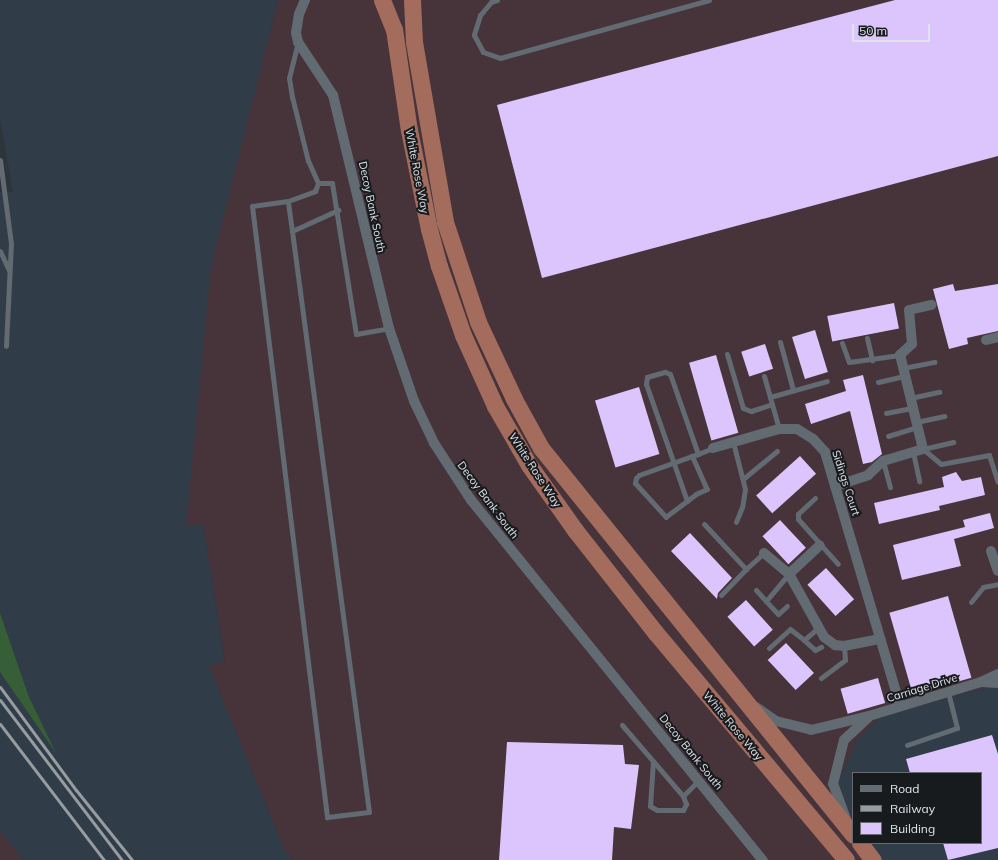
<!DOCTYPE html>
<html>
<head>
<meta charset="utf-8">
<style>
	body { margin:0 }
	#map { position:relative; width:998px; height:860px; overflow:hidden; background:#2d343a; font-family:Mulish,sans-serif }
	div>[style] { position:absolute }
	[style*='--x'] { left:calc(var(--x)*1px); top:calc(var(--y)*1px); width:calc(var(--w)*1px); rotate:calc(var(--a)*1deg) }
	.built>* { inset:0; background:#303c48 }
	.industrial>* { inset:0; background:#47343b }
	.green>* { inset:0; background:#375f37 }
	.building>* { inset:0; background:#dbc5fc; transform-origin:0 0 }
	.service>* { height:5px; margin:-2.5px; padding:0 2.5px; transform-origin:2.5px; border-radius:2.5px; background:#626a72 }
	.minor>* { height:10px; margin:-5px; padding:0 5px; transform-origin:5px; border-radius:5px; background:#626a72 }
	.trunk>* { height:17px; margin:-8.5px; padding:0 8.5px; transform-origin:8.5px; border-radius:8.5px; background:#a46c5c }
	.rail>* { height:3px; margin:-1.5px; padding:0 1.5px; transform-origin:1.5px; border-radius:1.5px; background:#979ca1 }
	span { translate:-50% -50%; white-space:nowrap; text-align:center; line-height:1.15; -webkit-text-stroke:4px #181b1e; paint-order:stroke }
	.street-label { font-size:11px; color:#e0e4e9 }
	.legend { position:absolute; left:852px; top:772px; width:130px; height:72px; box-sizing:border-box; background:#181b1e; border:1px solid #686b6f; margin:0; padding:5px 7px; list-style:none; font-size:12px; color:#e0e4e9 }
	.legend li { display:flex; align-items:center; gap:8px; height:20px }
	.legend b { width:20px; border:1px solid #686b6f }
	.scale { position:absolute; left:852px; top:24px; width:78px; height:18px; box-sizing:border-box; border:2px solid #e0e4e9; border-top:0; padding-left:5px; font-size:12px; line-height:14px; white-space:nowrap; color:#e0e4e9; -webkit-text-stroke:3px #181b1e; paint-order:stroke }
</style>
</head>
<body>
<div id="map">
	<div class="built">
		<div style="clip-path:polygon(0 0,278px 0,263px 60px,187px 526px,203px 523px,225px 661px,209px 666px,284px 849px,292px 860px,23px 860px,0 832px,0 672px,54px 749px,29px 697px,0 613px,0 192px,13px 192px,0 118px)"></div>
		<div style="clip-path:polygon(994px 685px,998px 687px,998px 860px,882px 860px,870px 843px,981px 843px,981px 773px,853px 773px,853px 818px,843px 803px,839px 780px,857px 740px,880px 717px)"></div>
	</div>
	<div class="industrial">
		<div style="clip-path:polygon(278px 0,998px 0,998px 687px,994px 685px,880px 717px,857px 740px,839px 780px,843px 803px,853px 818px,853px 843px,870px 843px,882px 860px,292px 860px,284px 849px,209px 666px,225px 660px,203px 524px,186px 526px,211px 266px)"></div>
		<div style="clip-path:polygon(0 832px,23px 860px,0 860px)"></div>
	</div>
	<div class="green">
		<div style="clip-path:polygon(0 613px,29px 697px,56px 753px,0 672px)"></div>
	</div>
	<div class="building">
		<div style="clip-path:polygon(895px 0,998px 0,998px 156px,542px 278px,497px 105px)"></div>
		<div style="clip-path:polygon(953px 284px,955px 291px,998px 284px,998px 331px,967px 338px,968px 344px,949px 349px,933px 289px)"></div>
		<div style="left:894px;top:303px;width:26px;height:68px;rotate:79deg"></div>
		<div style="left:815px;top:330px;width:44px;height:24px;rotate:73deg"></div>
		<div style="left:765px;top:344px;width:26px;height:25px;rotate:72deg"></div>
		<div style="left:716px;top:355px;width:81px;height:28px;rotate:74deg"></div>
		<div style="clip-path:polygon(863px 375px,882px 454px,872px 462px,863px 464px,850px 411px,811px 424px,805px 404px,846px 391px,843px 380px)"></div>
		<div style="left:639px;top:387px;width:70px;height:46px;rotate:73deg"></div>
		<div style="left:800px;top:456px;width:24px;height:59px;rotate:48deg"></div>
		<div style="clip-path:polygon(956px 472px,962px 481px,981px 477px,985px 495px,939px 506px,940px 510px,879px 524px,874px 503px,944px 487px,942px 477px)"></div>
		<div style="clip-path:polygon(990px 513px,994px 528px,954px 539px,961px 566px,902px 580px,893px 545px,965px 527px,963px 520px)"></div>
		<div style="left:780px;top:520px;width:38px;height:24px;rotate:47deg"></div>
		<div style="clip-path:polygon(690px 533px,732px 578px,718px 593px,717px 599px,671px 551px)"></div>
		<div style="left:826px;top:568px;width:42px;height:25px;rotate:48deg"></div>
		<div style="left:948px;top:596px;width:85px;height:61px;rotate:74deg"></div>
		<div style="left:746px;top:600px;width:40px;height:25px;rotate:48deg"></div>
		<div style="left:786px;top:643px;width:41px;height:25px;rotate:47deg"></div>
		<div style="left:878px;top:678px;width:26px;height:39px;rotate:74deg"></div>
		<div style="clip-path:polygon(992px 735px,998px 754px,998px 848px,948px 860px,943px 843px,981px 843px,981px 773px,910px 773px,906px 759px)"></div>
		<div style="clip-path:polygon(507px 742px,623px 745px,625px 764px,639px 765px,631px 829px,614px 827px,612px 860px,499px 860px)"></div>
	</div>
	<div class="service">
		<div style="--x:497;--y:0;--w:6;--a:162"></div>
		<div style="--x:491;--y:2;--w:17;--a:130"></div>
		<div style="--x:480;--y:15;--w:21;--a:107"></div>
		<div style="--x:474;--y:35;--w:19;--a:62"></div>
		<div style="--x:483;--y:52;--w:18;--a:19"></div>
		<div style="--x:500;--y:58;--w:217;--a:-15.5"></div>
		<div style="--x:0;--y:160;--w:84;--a:82.5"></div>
		<div style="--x:11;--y:243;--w:103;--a:92.8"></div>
		<div style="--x:318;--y:183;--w:14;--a:0"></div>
		<div style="--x:332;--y:183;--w:153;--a:81"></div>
		<div style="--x:356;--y:334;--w:34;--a:-10"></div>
		<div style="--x:288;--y:201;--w:29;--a:-20"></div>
		<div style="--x:315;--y:191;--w:9;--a:-69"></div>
		<div style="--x:318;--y:183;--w:24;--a:-114"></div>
		<div style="--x:308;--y:161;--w:66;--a:-104"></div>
		<div style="--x:292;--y:97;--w:19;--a:-99"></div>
		<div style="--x:289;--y:78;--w:37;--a:-76"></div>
		<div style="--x:292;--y:231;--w:30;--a:-98"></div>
		<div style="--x:288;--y:201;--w:36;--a:172"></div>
		<div style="--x:252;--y:206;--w:616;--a:83"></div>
		<div style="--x:327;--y:817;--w:42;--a:-6.8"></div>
		<div style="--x:369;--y:812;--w:586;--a:-97.55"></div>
		<div style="--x:292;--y:231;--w:51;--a:-24.5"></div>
		<div style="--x:0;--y:251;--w:21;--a:65"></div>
		<div style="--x:867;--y:338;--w:23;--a:77"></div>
		<div style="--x:780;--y:342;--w:50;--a:74.8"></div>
		<div style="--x:842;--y:343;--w:20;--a:70"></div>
		<div style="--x:849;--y:362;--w:51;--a:-7.8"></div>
		<div style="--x:727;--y:354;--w:56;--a:73.5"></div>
		<div style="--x:743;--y:408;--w:9;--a:21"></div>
		<div style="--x:751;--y:411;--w:22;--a:-18"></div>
		<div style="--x:903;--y:368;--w:32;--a:-11"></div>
		<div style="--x:764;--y:376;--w:55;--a:74.2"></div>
		<div style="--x:878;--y:382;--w:28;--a:-13"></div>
		<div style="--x:770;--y:397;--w:59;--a:-15.7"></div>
		<div style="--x:910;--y:398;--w:30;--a:-12"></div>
		<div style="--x:886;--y:413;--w:26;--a:-11"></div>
		<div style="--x:916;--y:422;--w:29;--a:-12"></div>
		<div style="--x:888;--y:436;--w:30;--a:-17"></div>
		<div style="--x:733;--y:442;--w:49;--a:75.7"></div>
		<div style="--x:745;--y:489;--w:18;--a:99"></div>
		<div style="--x:742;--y:507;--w:16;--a:112"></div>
		<div style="--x:923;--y:449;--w:23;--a:40"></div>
		<div style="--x:941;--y:464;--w:49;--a:-10.6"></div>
		<div style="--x:989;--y:455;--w:28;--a:72"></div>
		<div style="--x:923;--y:449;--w:31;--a:-13"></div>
		<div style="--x:913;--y:452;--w:30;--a:78"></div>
		<div style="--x:692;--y:456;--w:36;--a:66"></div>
		<div style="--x:707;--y:489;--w:12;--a:156"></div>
		<div style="--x:696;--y:494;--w:38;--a:143"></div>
		<div style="--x:666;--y:517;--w:46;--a:-132.4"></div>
		<div style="--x:635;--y:483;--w:5;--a:-79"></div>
		<div style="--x:636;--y:478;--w:4;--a:-45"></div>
		<div style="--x:639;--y:475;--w:56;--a:-19.7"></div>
		<div style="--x:692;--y:456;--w:6;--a:-18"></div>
		<div style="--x:698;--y:454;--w:16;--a:-22"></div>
		<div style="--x:883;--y:461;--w:27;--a:75"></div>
		<div style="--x:743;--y:479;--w:44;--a:-39.5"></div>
		<div style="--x:815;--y:498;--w:23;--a:137"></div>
		<div style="--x:798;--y:514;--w:5;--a:90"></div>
		<div style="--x:798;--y:519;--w:60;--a:48.4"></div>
		<div style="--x:687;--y:501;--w:124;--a:-109.3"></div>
		<div style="--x:646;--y:384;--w:7;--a:-82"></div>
		<div style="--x:647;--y:377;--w:19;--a:-16"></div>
		<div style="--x:665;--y:372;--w:5;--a:22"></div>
		<div style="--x:670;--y:374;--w:85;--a:70.7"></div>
		<div style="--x:704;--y:524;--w:62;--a:47"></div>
		<div style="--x:746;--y:569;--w:24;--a:-42"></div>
		<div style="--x:756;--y:590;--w:15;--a:48"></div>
		<div style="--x:721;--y:595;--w:36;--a:-46"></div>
		<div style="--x:971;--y:602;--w:19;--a:-51"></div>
		<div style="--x:983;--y:587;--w:15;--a:-11"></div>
		<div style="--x:787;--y:606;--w:12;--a:138"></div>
		<div style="--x:778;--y:614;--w:18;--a:-133"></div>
		<div style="--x:766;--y:601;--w:35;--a:-50"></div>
		<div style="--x:804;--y:640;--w:15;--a:42"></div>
		<div style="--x:815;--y:650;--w:7;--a:-27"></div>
		<div style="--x:769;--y:648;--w:28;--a:-42"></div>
		<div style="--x:790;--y:629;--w:18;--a:38"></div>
		<div style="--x:804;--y:640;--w:20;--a:-41"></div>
		<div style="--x:821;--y:678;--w:30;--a:-37"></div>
		<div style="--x:845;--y:660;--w:14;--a:-94"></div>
		<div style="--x:622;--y:725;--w:94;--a:49.3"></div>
		<div style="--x:683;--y:796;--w:23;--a:-45"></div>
		<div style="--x:907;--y:745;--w:53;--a:-18.8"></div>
		<div style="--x:957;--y:728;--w:38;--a:-104"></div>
		<div style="--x:653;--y:761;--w:45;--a:93.8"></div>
		<div style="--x:650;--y:806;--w:8;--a:30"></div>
		<div style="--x:657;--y:810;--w:26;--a:0"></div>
		<div style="--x:683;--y:810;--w:7;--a:-63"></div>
		<div style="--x:686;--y:804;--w:9;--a:-111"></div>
	</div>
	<div class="minor">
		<div style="--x:305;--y:0;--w:15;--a:113"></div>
		<div style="--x:299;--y:14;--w:19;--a:99"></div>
		<div style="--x:296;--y:33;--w:9;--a:77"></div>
		<div style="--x:298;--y:42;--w:64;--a:56.6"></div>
		<div style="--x:333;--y:95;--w:240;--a:76.5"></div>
		<div style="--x:389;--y:328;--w:77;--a:71.1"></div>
		<div style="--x:414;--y:401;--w:47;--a:64.5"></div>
		<div style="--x:434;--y:443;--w:68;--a:57"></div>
		<div style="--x:471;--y:500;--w:464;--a:51"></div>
		<div style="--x:986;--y:340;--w:12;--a:-14"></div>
		<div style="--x:713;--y:448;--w:69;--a:-16.1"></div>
		<div style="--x:779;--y:429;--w:18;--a:0"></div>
		<div style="--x:797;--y:429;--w:19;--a:32"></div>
		<div style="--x:813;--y:439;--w:18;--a:47"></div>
		<div style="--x:825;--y:452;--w:265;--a:73.5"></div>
		<div style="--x:835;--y:486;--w:35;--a:-18"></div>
		<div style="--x:868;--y:475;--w:21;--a:-43"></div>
		<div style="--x:883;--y:461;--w:42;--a:-16.7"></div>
		<div style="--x:923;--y:449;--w:97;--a:-103.7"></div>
		<div style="--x:900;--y:355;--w:16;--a:-43"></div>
		<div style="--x:912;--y:344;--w:34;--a:-95"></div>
		<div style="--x:909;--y:310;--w:23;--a:-13"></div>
		<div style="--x:991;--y:551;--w:21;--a:71"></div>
		<div style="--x:764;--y:553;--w:33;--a:40"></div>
		<div style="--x:789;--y:574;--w:72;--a:60.9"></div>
		<div style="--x:824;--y:637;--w:14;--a:36"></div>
		<div style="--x:835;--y:645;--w:9;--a:6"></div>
		<div style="--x:844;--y:646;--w:37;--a:-11"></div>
		<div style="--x:789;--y:574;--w:42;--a:-43.1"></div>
		<div style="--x:998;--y:674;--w:19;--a:155"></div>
		<div style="--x:981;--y:682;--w:17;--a:3"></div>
		<div style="--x:756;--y:707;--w:24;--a:35"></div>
		<div style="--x:776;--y:721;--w:36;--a:14"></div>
		<div style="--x:811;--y:730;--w:60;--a:-13.6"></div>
		<div style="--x:869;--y:716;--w:117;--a:-16.9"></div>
		<div style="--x:846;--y:819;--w:37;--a:-110"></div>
		<div style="--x:833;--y:784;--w:45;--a:-76"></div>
		<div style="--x:844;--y:740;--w:33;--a:-43"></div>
	</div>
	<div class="trunk">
		<div style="--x:382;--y:0;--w:31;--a:68"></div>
		<div style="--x:394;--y:29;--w:102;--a:81.6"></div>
		<div style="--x:409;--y:130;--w:101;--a:78.6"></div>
		<div style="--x:429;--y:229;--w:38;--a:75"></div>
		<div style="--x:439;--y:266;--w:73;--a:70.8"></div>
		<div style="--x:463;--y:335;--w:78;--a:65.7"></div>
		<div style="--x:495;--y:406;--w:68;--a:60"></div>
		<div style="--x:529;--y:465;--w:80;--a:54.7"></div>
		<div style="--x:575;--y:530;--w:130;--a:51.9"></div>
		<div style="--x:655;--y:632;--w:297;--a:50"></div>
		<div style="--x:412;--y:0;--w:42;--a:87.3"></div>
		<div style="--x:414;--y:42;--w:183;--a:80.2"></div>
		<div style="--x:445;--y:222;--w:105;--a:71.7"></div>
		<div style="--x:478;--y:322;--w:85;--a:64.9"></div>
		<div style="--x:514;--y:399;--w:56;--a:61.1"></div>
		<div style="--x:541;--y:448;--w:497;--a:51.1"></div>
		<div style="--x:860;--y:843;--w:21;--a:53"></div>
	</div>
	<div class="rail">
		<div style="--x:0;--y:687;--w:128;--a:53.6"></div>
		<div style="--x:76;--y:790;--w:90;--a:51.3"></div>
		<div style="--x:0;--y:700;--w:201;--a:52.7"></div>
		<div style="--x:0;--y:724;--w:171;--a:52.6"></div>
	</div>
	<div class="street-label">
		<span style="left:417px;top:171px;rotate:79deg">White Rose Way</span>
		<span style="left:372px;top:207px;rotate:78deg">Decoy Bank South</span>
		<span style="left:535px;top:470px;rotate:57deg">White Rose Way</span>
		<span style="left:846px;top:483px;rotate:72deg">Sidings Court</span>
		<span style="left:488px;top:500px;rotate:53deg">Decoy Bank South</span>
		<span style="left:922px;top:688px;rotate:-17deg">Carriage Drive</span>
		<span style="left:733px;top:726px;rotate:50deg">White Rose Way</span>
		<span style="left:691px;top:752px;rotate:51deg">Decoy Bank South</span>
	</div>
	<ul class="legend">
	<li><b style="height:5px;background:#626a72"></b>Road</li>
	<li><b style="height:5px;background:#979ca1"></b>Railway</li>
	<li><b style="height:11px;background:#dbc5fc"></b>Building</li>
	</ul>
	<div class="scale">50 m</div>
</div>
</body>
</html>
